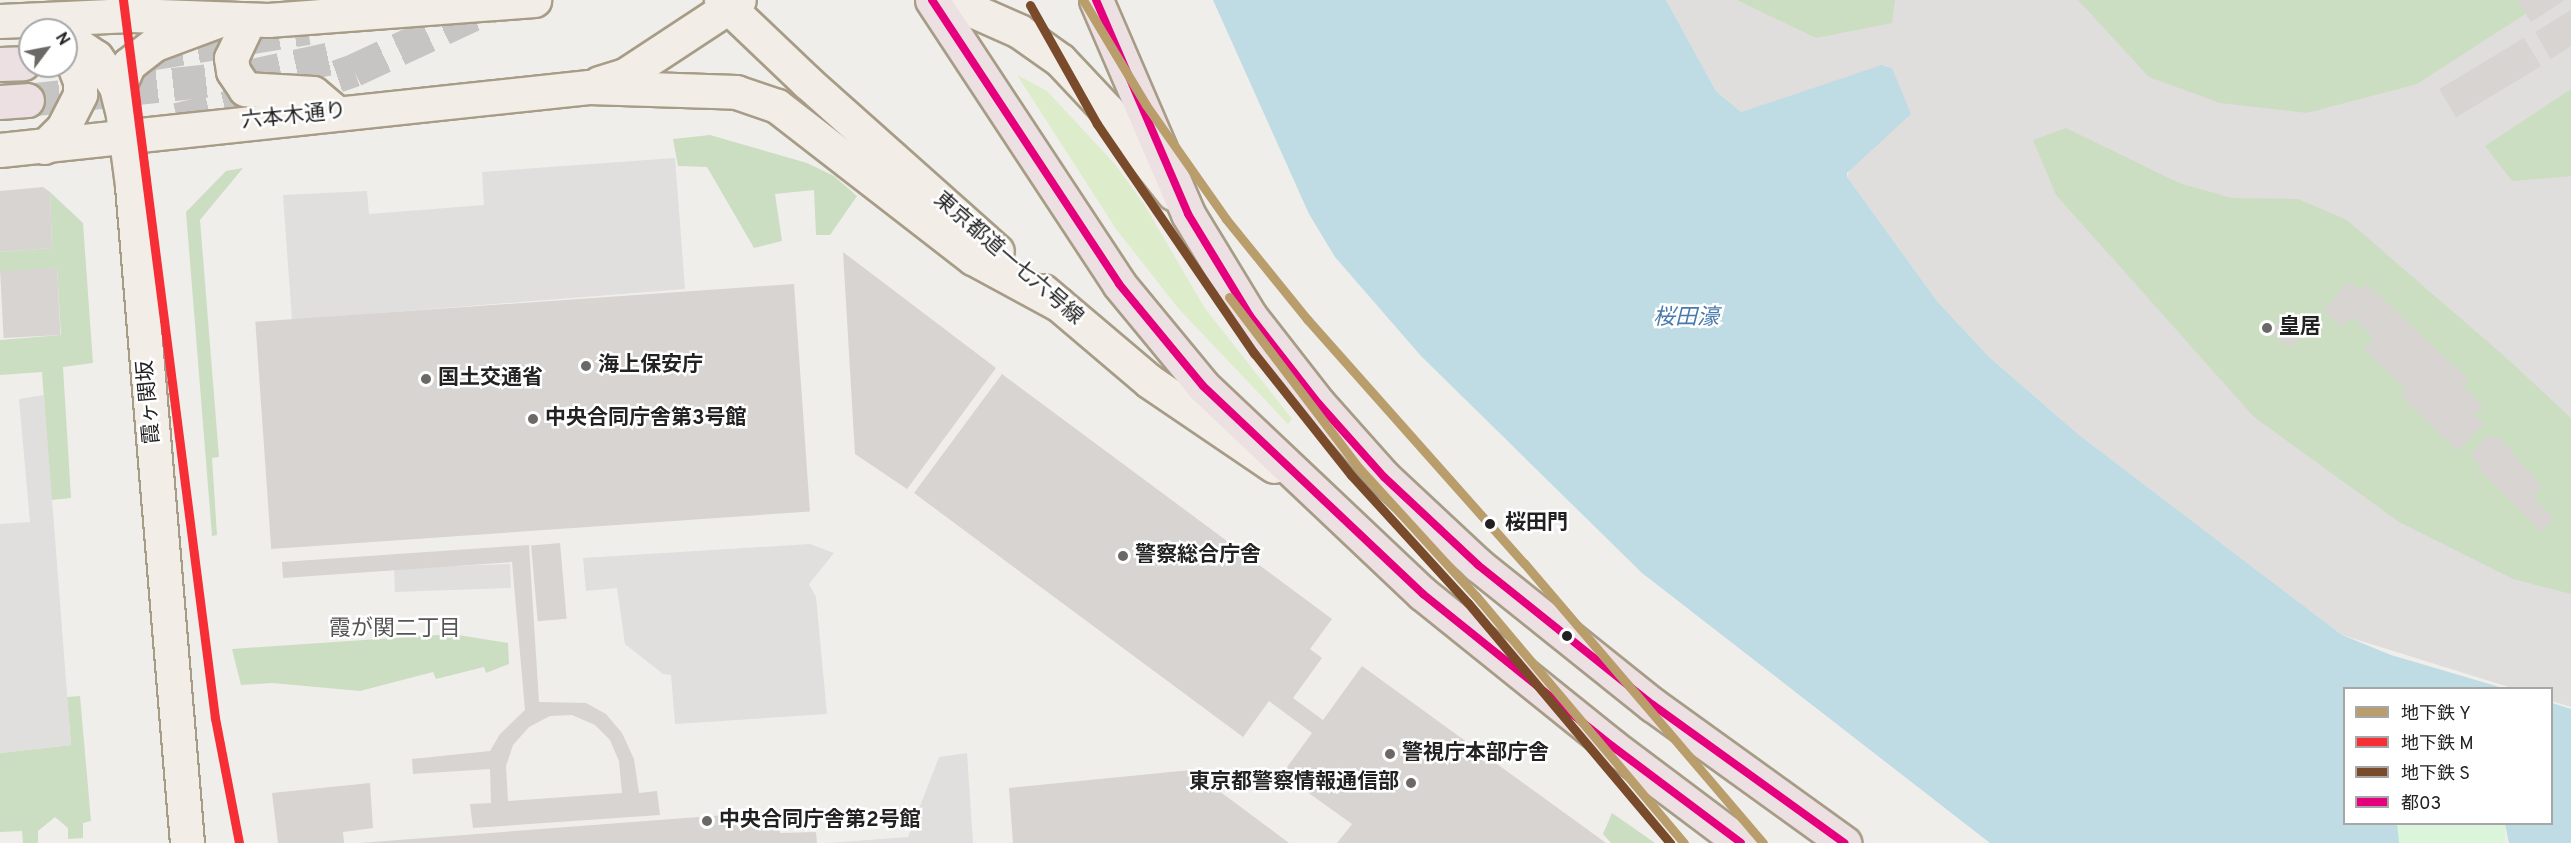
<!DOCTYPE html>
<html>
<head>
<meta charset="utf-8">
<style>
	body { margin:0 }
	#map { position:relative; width:2571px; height:843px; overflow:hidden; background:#f0eeeb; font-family:Overpass,"Noto Sans JP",sans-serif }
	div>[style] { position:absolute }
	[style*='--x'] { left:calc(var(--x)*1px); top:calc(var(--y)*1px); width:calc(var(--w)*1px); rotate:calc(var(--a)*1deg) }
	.residential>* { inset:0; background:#dfdedc }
	.grass>* { inset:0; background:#ddeccb }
	.forest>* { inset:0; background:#cbdec1 }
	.park>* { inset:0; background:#daf5da; transform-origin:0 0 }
	.parking>* { inset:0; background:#e0dfde; transform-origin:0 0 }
	.water>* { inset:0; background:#bfdbe3 }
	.building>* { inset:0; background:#d7d4d2; transform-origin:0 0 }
	.highway-tunnel>* { height:33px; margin-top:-16.5px; transform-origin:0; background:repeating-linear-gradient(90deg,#c7c5c3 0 33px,transparent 0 49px) }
	.roads { filter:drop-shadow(2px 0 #a79c86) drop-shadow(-2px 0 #a79c86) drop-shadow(0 2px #a79c86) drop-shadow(0 -2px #a79c86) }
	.major>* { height:33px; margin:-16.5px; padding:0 16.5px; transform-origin:16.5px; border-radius:16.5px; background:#f3ede7 }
	.highway>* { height:33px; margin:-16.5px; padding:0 16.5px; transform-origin:16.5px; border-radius:16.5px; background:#ece0e2 }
	.bus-1>* { height:8px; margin:-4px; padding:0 4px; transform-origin:4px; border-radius:4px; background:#e5007d }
	.metro-1>* { height:9px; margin:-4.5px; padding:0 4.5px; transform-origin:4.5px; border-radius:4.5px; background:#b99e6c }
	.metro-2>* { height:9px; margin:-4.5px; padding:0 4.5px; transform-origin:4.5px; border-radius:4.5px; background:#f62e36 }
	.metro-3>* { height:9px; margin:-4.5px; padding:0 4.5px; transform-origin:4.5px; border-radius:4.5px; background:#7a4b2a }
	.dots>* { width:16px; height:16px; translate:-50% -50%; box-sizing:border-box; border:3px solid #fff; border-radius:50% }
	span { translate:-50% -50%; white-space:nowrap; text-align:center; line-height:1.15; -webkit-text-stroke:5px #fff; paint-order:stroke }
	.street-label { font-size:21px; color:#222 }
	.poi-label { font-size:21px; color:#222; font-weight:700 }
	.left { translate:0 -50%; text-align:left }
	.right { translate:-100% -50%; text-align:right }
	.stop-label { font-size:21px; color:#222; font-weight:700 }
	.water-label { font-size:22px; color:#4a7aab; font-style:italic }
	.neighbourhood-label { font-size:22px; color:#555 }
	.legend { position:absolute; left:2343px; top:687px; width:210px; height:138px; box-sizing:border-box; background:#fff; border:2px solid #a7a7a7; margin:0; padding:8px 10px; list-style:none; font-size:18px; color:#222 }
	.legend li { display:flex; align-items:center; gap:12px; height:30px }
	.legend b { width:30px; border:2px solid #a7a7a7 }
	.north { position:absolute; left:18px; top:18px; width:60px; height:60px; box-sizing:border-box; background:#fff; border:2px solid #a7a7a7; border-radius:50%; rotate:58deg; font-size:16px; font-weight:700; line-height:24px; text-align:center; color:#222 }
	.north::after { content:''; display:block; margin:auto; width:21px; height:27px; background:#6a6968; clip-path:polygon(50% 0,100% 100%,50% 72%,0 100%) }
</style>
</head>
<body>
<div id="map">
	<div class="residential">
		<div style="clip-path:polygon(1666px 0,2571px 0,2571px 707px,2552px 701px,2552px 688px,2512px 688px,2342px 635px,2079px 435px,1988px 356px,1937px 301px,1847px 177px,1887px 65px,1741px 112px,1716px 91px)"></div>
	</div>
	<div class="grass">
		<div style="clip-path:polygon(1017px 75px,1047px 91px,1114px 163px,1144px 204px,1204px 307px,1292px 419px,1288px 424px,1178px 308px,1116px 229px)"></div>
	</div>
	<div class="forest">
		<div style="clip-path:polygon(1737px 0,1895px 0,1892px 23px,1816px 38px)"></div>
		<div style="clip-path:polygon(2078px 0,2547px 0,2417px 84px,2307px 113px,2220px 103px,2149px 77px)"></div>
		<div style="clip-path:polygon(2571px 89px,2571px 176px,2512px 181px,2485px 146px)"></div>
		<div style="clip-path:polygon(2066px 128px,2179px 183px,2232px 198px,2298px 199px,2347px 220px,2511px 362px,2571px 418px,2571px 594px,2513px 579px,2399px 522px,2254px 417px,2056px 195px,2033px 140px)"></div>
		<div style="clip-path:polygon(710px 135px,807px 163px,834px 176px,857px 196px,830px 235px,816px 235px,814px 190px,775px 194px,782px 241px,754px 248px,707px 167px,678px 166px,673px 139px)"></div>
		<div style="clip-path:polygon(243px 168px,200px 220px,219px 457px,212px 458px,217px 535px,212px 536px,186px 212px,226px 171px)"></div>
		<div style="clip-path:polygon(50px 192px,83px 223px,93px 363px,63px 367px,71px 498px,51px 500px,42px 372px,0 375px,0 340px,61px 335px,57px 268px,0 273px,0 252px,52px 248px)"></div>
		<div style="clip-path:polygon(452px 634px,508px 643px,509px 664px,486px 673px,484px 667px,436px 679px,433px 672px,360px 691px,272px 683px,241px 685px,232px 649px)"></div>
		<div style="clip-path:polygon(80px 696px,91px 821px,83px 823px,83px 838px,68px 839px,68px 828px,55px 817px,38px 831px,38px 843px,23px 843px,22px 831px,0 832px,0 753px,71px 745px,67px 697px)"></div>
		<div style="clip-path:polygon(1612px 813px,1655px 843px,1611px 843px,1603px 834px)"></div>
	</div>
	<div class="park">
		<div style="left:2397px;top:824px;width:108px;height:19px"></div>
	</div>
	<div class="parking">
		<div style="clip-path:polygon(675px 158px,685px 289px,292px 320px,283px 195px,367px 191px,369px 214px,484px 205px,482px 172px)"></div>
		<div style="clip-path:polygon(44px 395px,71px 745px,0 753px,0 524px,30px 522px,19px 399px)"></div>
		<div style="clip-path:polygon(810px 544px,834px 553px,809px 584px,816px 597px,827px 714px,675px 724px,671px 675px,663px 674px,625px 644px,617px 588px,586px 591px,583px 558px)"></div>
		<div style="left:510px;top:564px;width:24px;height:116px;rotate:88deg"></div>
		<div style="clip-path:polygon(967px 753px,973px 843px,827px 843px,908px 837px,939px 757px)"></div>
	</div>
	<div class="water">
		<div style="clip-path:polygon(1213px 0,1666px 0,1716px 91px,1741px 112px,1882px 65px,1892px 68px,1911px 114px,1847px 173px,1847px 177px,1937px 301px,1988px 356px,2079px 435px,2342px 635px,2391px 655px,2503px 688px,2344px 688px,2344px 824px,2397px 824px,2399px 843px,1990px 843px,1642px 573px,1421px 356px,1335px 257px,1309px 214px)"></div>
		<div style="clip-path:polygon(2552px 703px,2571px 709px,2571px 843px,2509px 843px,2505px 824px,2552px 824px)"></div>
	</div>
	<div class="building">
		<div style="clip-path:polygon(2517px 0,2565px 0,2531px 22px)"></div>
		<div style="clip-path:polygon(2571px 10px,2571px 46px,2551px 59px,2535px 32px)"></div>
		<div style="left:2524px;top:38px;width:33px;height:99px;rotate:59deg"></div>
		<div style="clip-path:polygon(43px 187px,50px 192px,52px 248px,0 252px,0 191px)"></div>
		<div style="clip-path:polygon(843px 252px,996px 368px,907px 489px,855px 454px)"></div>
		<div style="left:57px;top:268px;width:67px;height:57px;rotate:87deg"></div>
		<div style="clip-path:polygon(2350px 281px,2361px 291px,2367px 284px,2469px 380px,2463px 387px,2483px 406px,2475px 414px,2484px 423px,2458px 451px,2400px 396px,2407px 390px,2364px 349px,2374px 338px,2352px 316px,2341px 327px,2323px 310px)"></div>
		<div style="left:794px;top:284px;width:228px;height:540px;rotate:86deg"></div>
		<div style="left:2286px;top:314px;width:26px;height:23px;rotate:43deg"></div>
		<div style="clip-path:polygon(1002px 374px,1332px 619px,1310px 649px,1322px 658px,1293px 698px,1323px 720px,1362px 666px,1606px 843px,1337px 843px,1352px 824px,1282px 774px,1312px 733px,1269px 701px,1243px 737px,914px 493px)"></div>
		<div style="clip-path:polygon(2490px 434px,2495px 439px,2499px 437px,2542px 487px,2533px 497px,2554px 518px,2541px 532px,2477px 468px,2480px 465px,2470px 455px)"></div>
		<div style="left:560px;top:543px;width:76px;height:29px;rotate:85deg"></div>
		<div style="clip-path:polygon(evenodd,529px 545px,539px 702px,586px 703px,606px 714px,622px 733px,634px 759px,639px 793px,657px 791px,660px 815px,473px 828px,470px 804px,491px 803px,490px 769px,413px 774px,412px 759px,490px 751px,500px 734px,525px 710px,512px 562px,283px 578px,282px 562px,529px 545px,572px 715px,595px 725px,610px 740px,619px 761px,622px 793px,508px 801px,506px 766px,513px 745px,529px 727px,550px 716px,572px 715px)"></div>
		<div style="clip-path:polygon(1191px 770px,1289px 843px,1013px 843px,1009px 788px)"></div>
		<div style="clip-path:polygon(370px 783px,373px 828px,343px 832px,344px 843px,278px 843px,272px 793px)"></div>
		<div style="clip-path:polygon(778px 811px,780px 833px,816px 832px,817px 843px,359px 843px)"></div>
	</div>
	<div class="highway-tunnel">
		<div style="--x:149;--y:54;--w:161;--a:-9.3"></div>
		<div style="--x:27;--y:100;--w:222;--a:-6.2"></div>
		<div style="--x:248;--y:76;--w:86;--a:-12.1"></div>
		<div style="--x:177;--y:119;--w:117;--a:-13.3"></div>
		<div style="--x:291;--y:92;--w:67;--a:-19.2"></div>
		<div style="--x:354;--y:70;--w:161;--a:-25"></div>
	</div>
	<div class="roads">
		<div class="major">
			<div style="--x:721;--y:0;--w:119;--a:43.6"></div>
			<div style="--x:807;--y:82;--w:254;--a:41.7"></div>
			<div style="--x:949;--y:0;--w:77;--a:23.9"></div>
			<div style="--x:1019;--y:31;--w:50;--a:35.3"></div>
			<div style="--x:1060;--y:60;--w:70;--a:46.7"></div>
			<div style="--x:1108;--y:111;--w:105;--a:51.6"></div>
			<div style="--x:249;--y:20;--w:42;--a:115.3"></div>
			<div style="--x:231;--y:58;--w:13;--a:81"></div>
			<div style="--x:233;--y:71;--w:22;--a:56"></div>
			<div style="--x:245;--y:89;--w:68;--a:3.4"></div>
			<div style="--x:313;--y:93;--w:30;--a:40"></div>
			<div style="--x:0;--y:21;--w:131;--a:-2.6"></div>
			<div style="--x:131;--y:15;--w:137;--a:2.1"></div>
			<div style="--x:268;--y:20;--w:267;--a:-4.3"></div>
			<div style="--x:66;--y:37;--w:36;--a:34"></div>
			<div style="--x:96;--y:57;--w:36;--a:56"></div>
			<div style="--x:116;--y:87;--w:21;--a:76"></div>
			<div style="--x:599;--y:83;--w:27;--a:-17"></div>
			<div style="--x:625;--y:75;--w:136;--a:-33.3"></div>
			<div style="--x:44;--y:147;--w:27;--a:-45"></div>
			<div style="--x:63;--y:128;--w:38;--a:-63"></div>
			<div style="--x:80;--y:94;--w:13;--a:-90"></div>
			<div style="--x:80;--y:81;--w:39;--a:-111"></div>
			<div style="--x:0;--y:150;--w:592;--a:-6.11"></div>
			<div style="--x:589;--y:87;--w:147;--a:1.9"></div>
			<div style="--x:736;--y:92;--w:43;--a:18.9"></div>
			<div style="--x:777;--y:106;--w:248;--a:37.8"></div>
			<div style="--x:973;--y:258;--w:97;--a:28.4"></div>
			<div style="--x:1043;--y:291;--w:139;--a:40.3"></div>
			<div style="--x:1149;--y:381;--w:151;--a:34.2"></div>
			<div style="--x:187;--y:843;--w:660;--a:-94.78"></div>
			<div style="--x:132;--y:185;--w:100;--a:-97.5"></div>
			<div style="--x:119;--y:86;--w:24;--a:-66"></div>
			<div style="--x:129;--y:64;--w:33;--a:-38"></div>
			<div style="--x:155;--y:44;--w:69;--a:-20.3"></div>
		</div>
		<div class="highway">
			<div style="--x:932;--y:0;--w:340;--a:56.6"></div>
			<div style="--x:1119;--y:284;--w:132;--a:50.5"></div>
			<div style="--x:1203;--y:386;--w:303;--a:43.4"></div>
			<div style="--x:1423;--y:594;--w:243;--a:38.8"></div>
			<div style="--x:1612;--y:746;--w:161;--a:36.9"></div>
			<div style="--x:1096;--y:0;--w:233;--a:66.7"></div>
			<div style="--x:1188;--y:214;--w:119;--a:58.7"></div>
			<div style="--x:1250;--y:316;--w:110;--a:52"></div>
			<div style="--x:1318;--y:403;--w:99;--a:48.3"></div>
			<div style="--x:1384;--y:477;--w:129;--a:43.1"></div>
			<div style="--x:1478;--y:565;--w:224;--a:38.7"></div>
			<div style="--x:1653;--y:705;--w:236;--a:35.8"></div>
			<div style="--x:0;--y:64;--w:23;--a:-2"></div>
			<div style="--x:0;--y:102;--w:27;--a:-4"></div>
		</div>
	</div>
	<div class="bus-1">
		<div style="--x:932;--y:0;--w:340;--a:56.6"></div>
		<div style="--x:1119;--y:284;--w:132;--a:50.5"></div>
		<div style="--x:1203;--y:386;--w:303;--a:43.4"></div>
		<div style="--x:1423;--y:594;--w:243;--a:38.8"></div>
		<div style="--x:1612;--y:746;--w:161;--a:36.9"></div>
		<div style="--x:1096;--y:0;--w:233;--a:66.7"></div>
		<div style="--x:1188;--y:214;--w:119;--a:58.7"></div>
		<div style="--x:1250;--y:316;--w:110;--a:52"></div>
		<div style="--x:1318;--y:403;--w:99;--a:48.3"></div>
		<div style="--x:1384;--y:477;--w:129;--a:43.1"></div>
		<div style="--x:1478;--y:565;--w:224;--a:38.7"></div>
		<div style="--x:1653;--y:705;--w:236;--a:35.8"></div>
	</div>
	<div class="metro-1">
		<div style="--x:1083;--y:0;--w:122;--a:59"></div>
		<div style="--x:1146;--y:105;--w:139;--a:54.9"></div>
		<div style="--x:1226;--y:219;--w:129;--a:51"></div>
		<div style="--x:1307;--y:319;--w:327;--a:48.4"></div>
		<div style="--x:1524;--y:563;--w:368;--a:49.5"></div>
		<div style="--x:1229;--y:297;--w:215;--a:52.8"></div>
		<div style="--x:1359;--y:468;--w:173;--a:47.6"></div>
		<div style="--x:1476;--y:596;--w:323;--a:49.9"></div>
	</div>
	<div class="metro-2">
		<div style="--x:123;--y:0;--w:724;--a:82.7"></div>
		<div style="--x:215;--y:718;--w:127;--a:79.1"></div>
	</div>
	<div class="metro-3">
		<div style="--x:1030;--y:5;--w:137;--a:60.6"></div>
		<div style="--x:1097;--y:124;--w:278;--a:55.6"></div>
		<div style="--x:1254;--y:353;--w:156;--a:51.5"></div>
		<div style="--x:1351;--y:475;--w:173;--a:47.6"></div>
		<div style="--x:1468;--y:603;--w:314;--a:49.9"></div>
	</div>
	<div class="dots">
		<div style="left:2267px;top:328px;background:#6a6968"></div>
		<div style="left:586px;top:366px;background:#6a6968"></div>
		<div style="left:426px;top:379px;background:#6a6968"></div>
		<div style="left:533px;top:419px;background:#6a6968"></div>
		<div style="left:1490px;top:524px;background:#222"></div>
		<div style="left:1123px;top:556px;background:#6a6968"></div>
		<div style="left:1567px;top:636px;background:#222"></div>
		<div style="left:1390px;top:754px;background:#6a6968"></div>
		<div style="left:1411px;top:783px;background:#6a6968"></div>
		<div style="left:707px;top:821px;background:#6a6968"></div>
	</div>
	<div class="street-label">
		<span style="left:294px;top:117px;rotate:-6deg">六本木通り</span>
		<span style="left:1008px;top:259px;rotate:41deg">東京都道一七六号線</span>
		<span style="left:150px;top:402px;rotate:-95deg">霞ヶ関坂</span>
	</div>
	<div class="poi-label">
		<span class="left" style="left:2279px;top:328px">皇居</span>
		<span class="left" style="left:598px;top:366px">海上保安庁</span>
		<span class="left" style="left:438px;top:379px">国土交通省</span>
		<span class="left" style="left:545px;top:419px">中央合同庁舎第3号館</span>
		<span class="left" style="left:1135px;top:556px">警察総合庁舎</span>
		<span class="left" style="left:1402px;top:754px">警視庁本部庁舎</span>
		<span class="right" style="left:1399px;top:783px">東京都警察情報通信部</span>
		<span class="left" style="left:719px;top:821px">中央合同庁舎第2号館</span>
	</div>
	<div class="stop-label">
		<span class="left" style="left:1505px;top:524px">桜田門</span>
	</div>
	<div class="water-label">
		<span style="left:1686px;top:319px">桜田濠</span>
	</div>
	<div class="neighbourhood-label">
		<span style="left:395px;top:630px">霞が関二丁目</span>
	</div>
	<ul class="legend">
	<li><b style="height:8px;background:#b99e6c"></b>地下鉄 Y</li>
	<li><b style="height:8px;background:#f62e36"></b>地下鉄 M</li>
	<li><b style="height:8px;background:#7a4b2a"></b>地下鉄 S</li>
	<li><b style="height:8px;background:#e5007d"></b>都03</li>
	</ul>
	<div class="north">N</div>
</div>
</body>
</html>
